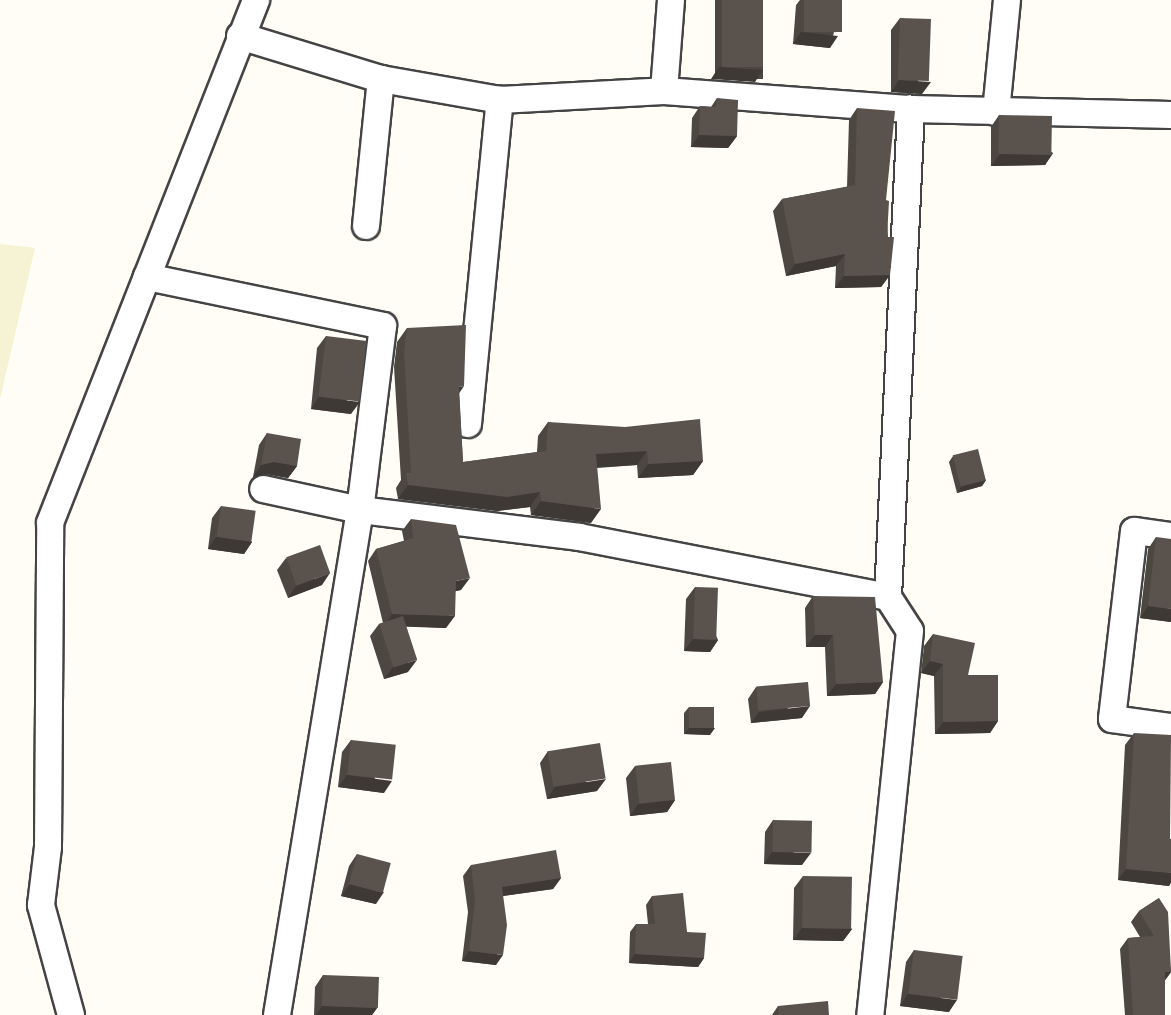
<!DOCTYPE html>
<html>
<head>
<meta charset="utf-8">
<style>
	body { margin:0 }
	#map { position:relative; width:1171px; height:1015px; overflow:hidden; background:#fffdf5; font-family:Spectral,serif }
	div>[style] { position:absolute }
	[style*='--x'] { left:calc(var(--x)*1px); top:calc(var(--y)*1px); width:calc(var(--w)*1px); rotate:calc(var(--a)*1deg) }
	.farmland>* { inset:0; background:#f6f3d4 }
	.roads { filter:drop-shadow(2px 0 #444) drop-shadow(-2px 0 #444) drop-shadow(0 2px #444) drop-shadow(0 -2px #444) }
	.street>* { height:26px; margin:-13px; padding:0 13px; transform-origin:13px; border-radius:13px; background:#fff }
	.wall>* { inset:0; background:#4d4742; transform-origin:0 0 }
	.shaded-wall>* { inset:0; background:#3f3936 }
	.building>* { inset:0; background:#5a524d; transform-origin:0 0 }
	span { translate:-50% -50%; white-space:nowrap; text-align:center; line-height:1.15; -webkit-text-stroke:7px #fff; paint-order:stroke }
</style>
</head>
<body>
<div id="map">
	<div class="farmland">
		<div style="clip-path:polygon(0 244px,35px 248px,0 399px)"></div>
	</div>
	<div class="roads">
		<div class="street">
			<div style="--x:671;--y:0;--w:91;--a:94.4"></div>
			<div style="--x:664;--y:91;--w:248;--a:4.2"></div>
			<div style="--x:911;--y:109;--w:260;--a:1.3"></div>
			<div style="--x:240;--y:36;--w:147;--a:17"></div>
			<div style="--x:381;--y:79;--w:121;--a:10"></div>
			<div style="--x:500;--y:100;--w:164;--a:-3.1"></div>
			<div style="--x:996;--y:112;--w:113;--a:-84.4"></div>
			<div style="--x:366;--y:226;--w:148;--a:-84.2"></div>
			<div style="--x:147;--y:277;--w:298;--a:-68.5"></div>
			<div style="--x:468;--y:424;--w:326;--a:-84.4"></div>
			<div style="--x:1171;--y:536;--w:37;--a:-172"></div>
			<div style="--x:1134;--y:531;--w:189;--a:96.7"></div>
			<div style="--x:1112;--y:719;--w:60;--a:7.7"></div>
			<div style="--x:888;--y:597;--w:489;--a:-87.3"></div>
			<div style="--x:71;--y:1015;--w:114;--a:-105.3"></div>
			<div style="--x:41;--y:905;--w:58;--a:-83.1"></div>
			<div style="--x:48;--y:847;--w:324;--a:-89.6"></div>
			<div style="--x:50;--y:523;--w:264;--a:-68.5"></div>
			<div style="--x:147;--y:277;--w:241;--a:11.7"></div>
			<div style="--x:383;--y:326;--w:185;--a:97.1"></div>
			<div style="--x:360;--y:510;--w:99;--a:-167.8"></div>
			<div style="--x:277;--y:1015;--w:512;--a:-80.67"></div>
			<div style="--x:360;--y:510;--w:221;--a:7"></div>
			<div style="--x:579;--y:537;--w:315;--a:11"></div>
			<div style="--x:888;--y:597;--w:40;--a:57.1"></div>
			<div style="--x:910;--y:631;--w:386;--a:95.9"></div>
		</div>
	</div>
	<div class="wall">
		<div style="left:715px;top:0;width:48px;height:79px"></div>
		<div style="clip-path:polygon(800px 0,842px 0,830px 48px,793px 44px,796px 5px)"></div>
		<div style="clip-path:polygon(900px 18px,922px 94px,891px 92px,891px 30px)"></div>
		<div style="clip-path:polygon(717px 98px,737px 136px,728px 148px,691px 147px,692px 118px,700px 106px,711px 107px)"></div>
		<div style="clip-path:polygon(857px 108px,886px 200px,890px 275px,881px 287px,835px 288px,836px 266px,786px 276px,773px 211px,782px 199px,847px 187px,849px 120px)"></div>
		<div style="clip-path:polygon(999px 115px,1053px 153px,1045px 165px,991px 166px,991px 127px)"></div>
		<div style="clip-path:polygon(407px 328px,459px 394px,463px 462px,537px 452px,538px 436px,548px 422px,703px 461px,693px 475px,638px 478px,637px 465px,597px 468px,591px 523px,531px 515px,530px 507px,497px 511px,398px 499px,396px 488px,401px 480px,394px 367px,397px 342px)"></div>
		<div style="clip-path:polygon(326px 336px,351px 414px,311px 409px,317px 348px)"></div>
		<div style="clip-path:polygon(267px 433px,297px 466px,288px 478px,266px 474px,253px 477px,259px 445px)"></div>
		<div style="clip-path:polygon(953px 456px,986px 480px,982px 486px,957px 493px,949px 462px)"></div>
		<div style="clip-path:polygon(221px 506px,252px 542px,244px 554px,208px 549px,212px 518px)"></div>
		<div style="clip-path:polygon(411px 519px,461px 590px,455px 591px,446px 628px,406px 626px,408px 672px,384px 679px,370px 636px,379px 624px,383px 623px,368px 561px,376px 549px,404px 541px,402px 531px)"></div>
		<div style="clip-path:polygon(1156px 537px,1171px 622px,1140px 618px,1148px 549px)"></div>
		<div style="clip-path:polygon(286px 558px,322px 585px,288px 598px,277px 570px)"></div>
		<div style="clip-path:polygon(695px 587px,718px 640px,710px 652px,684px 651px,686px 599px)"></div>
		<div style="clip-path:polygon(813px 596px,883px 682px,875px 694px,827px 696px,825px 647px,806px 647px,805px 608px)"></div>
		<div style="clip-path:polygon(933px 634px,998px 721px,990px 733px,935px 734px,934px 676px,921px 673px,924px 646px)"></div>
		<div style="clip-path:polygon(756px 687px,802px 718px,751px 723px,748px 699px)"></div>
		<div style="clip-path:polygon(689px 707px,710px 735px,684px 734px,684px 713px)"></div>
		<div style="clip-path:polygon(1134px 733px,1170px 788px,1169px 886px,1118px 880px,1125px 745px)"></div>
		<div style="clip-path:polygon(351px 740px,384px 793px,338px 787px,342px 752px)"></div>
		<div style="clip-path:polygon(548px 751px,597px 791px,547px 799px,540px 763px)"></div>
		<div style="clip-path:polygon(635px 766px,675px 800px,667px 812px,630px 816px,626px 778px)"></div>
		<div style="clip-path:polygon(773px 820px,802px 865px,764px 864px,765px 832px)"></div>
		<div style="clip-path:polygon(357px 854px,376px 904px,341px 896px,349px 866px)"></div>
		<div style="clip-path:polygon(471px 865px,561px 878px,553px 889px,503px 896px,496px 965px,462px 961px,468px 912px,463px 876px)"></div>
		<div style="clip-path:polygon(803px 876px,852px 929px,843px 941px,793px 940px,794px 888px)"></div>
		<div style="clip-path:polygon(652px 896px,687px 932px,704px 958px,698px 967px,629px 963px,630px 932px,636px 924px,648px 924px,646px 905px)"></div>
		<div style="clip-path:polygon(1159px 898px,1171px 972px,1165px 980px,1165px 1015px,1125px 1015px,1120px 949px,1128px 938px,1140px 937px,1131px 922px,1139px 911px)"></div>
		<div style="clip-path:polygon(914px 950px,949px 1012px,900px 1006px,906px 962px)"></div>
		<div style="clip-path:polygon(323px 975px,377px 1008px,372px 1015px,314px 1015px,315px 987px)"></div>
		<div style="clip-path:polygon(778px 1006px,829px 1015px,772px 1015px)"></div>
	</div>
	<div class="shaded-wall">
		<div style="clip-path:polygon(801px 32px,838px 36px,830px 48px,793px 44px)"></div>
		<div style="clip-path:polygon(719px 67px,763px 70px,755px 82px,711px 79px)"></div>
		<div style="clip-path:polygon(899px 80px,931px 82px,922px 94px,891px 92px)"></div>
		<div style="clip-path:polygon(699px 135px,737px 136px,728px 148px,691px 147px)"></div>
		<div style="clip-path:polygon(1053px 153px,1045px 165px,991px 166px,1000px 154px)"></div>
		<div style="clip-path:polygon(845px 254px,836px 266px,786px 276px,795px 264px)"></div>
		<div style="clip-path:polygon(890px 275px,881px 287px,835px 288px,844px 276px)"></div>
		<div style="clip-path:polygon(464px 386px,454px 401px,459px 387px)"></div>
		<div style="clip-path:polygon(319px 397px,360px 402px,351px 414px,311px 409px)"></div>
		<div style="clip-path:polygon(647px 451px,637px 465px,586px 468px,596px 454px)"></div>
		<div style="clip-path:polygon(703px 461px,693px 475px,638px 478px,648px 464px)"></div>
		<div style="clip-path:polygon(274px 462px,297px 466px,288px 478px,266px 474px,253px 477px,261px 465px)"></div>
		<div style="clip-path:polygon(986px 480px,982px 486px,957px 493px,961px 487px)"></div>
		<div style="clip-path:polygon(408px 485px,540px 492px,530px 507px,497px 511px,398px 499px)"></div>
		<div style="clip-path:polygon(541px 501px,601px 509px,591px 523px,531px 515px)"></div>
		<div style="clip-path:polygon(216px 537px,252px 542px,244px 554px,208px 549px)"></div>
		<div style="clip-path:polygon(330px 573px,322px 585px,288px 598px,296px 586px)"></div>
		<div style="clip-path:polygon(470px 578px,461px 590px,447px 593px,456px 581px)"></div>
		<div style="clip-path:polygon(1148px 606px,1171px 609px,1171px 622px,1140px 618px)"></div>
		<div style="clip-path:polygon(392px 614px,455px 616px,446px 628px,384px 626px)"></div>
		<div style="clip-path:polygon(815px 635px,833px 635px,825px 647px,806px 647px)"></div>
		<div style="clip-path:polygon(693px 639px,718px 640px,710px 652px,684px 651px)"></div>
		<div style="clip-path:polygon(417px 660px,408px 672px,384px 679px,393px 667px)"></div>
		<div style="clip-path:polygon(930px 661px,943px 664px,934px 676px,921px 673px)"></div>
		<div style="clip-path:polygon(883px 682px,875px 694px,827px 696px,836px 684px)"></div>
		<div style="clip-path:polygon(810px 706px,802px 718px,751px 723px,759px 712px)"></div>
		<div style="clip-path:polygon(998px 721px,990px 733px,935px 734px,943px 722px)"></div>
		<div style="clip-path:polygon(689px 728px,715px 728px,710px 735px,684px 734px)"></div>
		<div style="clip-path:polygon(347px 775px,392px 781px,384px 793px,338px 787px)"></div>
		<div style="clip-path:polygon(606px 779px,597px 791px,547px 799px,555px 787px)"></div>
		<div style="clip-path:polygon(675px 800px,667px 812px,630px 816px,638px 804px)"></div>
		<div style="clip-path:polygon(772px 852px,811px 853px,802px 865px,764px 864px)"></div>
		<div style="clip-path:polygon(1126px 869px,1171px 873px,1171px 883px,1169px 886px,1118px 880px)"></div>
		<div style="clip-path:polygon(561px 878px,553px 889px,495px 897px,502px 887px)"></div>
		<div style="clip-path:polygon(350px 884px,384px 892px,376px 904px,341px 896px)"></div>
		<div style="clip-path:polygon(802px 928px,852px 929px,843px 941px,793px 940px)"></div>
		<div style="clip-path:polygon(469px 951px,503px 955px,496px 965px,462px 961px)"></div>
		<div style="clip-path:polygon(635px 954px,704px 958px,698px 967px,629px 963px)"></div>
		<div style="clip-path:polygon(1165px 972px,1171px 972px,1163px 983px)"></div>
		<div style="clip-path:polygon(908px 994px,957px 1000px,949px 1012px,900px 1006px)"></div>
		<div style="clip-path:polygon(322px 1006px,377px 1008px,372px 1015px,316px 1015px)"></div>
	</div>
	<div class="building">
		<div style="left:722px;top:0;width:41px;height:67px"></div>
		<div style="left:804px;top:0;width:38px;height:32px"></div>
		<div style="left:900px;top:18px;width:31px;height:62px;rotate:2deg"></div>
		<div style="clip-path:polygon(717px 98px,738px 100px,737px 136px,699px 135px,700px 106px,716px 107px)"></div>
		<div style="clip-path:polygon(857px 108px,895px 111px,886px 200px,889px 201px,887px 237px,894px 237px,890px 275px,844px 276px,845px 254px,795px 264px,782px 199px,855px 185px)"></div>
		<div style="left:999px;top:115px;width:53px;height:39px;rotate:1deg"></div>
		<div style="clip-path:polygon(466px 325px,464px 386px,459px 387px,463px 462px,546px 451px,548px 422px,625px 427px,700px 419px,703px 461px,648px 464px,647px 451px,596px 454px,601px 509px,541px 501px,540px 492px,507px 497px,408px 485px,406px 473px,411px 473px,404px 353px,407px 328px)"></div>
		<div style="left:326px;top:336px;width:41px;height:61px;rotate:7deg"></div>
		<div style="clip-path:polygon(267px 433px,301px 439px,297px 466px,274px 462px,261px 465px)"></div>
		<div style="left:978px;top:449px;width:32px;height:26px;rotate:76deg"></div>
		<div style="left:221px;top:506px;width:35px;height:31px;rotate:8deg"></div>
		<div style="clip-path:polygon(411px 519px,456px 525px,470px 578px,456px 581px,455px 616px,392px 614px,376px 549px,413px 538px)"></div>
		<div style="clip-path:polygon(1156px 537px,1171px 539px,1171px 609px,1148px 606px)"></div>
		<div style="left:320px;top:545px;width:30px;height:36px;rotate:70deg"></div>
		<div style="left:695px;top:587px;width:23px;height:52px;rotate:2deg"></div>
		<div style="clip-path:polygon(813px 596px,875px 597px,883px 682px,836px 684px,833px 635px,815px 635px)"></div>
		<div style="left:403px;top:616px;width:46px;height:25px;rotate:72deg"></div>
		<div style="clip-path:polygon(933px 634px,975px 643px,968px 675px,998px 675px,998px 721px,943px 722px,943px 664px,930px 661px)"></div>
		<div style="left:808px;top:682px;width:24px;height:52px;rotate:85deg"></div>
		<div style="left:689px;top:707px;width:25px;height:21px"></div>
		<div style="clip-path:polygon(1134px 733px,1171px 735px,1170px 839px,1171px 839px,1171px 873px,1126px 869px)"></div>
		<div style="left:351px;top:740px;width:45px;height:35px;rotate:6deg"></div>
		<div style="left:600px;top:743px;width:36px;height:53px;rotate:81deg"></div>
		<div style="left:671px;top:762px;width:38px;height:36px;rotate:84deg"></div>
		<div style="left:773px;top:820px;width:39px;height:32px;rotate:1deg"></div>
		<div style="clip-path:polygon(556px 850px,561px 878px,502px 887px,507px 925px,503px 955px,469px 951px,475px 901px,471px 865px)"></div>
		<div style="left:357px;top:854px;width:35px;height:31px;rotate:15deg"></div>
		<div style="left:803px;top:876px;width:49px;height:52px;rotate:1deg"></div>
		<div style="clip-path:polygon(683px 893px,687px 932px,706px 933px,704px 958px,635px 954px,636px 924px,655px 924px,652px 896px)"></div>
		<div style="clip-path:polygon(1159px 898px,1168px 912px,1171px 972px,1165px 972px,1165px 1015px,1133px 1015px,1128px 938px,1154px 936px,1139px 911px)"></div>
		<div style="left:914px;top:950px;width:49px;height:44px;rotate:7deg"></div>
		<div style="left:323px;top:975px;width:56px;height:31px;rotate:2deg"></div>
		<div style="clip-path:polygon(828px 1001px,829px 1015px,779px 1015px,778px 1006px)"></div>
	</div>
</div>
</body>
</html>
